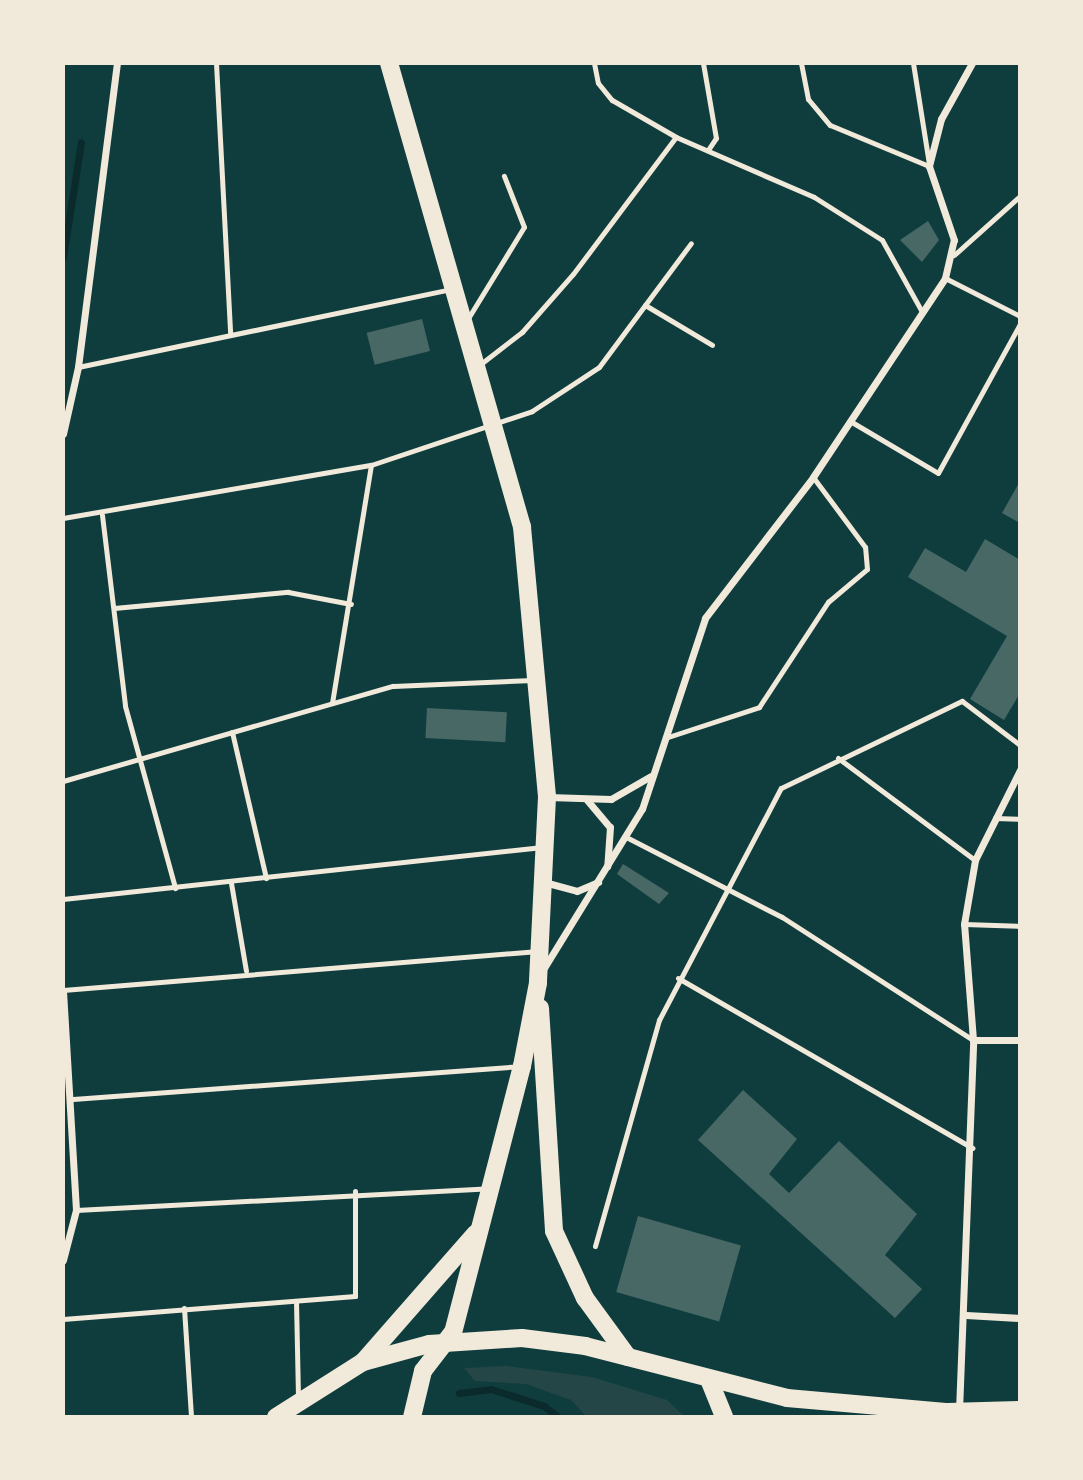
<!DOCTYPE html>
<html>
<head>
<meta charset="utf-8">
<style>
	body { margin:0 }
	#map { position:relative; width:1083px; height:1480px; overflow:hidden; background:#0f3d3e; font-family:Karla,sans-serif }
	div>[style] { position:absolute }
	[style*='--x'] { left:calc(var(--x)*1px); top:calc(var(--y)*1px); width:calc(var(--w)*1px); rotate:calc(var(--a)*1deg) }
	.green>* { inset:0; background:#244646 }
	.stream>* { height:7px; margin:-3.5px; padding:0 3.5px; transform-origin:3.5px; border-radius:3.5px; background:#0a2a2b }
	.building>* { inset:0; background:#486865; transform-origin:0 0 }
	.path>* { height:4.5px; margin:-2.25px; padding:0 2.25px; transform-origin:2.25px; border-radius:2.25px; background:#f1e9da }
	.service>* { height:5px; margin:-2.5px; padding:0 2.5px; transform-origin:2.5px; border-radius:2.5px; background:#f1e9da }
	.minor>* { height:7px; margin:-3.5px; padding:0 3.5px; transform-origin:3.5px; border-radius:3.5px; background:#f1e9da }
	.primary>* { height:18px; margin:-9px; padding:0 9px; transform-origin:9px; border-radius:9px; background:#f1e9da }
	span { translate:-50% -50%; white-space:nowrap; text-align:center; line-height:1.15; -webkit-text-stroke:5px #f1e9da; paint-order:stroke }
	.frame { position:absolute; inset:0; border:65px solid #f1e9da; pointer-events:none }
</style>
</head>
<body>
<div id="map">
	<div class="green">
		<div style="clip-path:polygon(507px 1366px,592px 1377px,667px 1400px,685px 1417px,587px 1417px,571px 1400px,526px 1384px,475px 1381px,464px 1368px)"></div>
	</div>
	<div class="stream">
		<div style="--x:63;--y:257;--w:116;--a:-81.1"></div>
		<div style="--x:459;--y:1393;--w:32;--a:-7"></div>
		<div style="--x:491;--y:1389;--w:56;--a:17.8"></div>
		<div style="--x:544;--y:1406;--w:18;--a:38"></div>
	</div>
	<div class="building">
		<div style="clip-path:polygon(928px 221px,939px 240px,922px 262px,900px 240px)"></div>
		<div style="left:422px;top:319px;width:33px;height:57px;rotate:76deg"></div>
		<div style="clip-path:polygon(1020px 481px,1020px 523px,1002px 513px)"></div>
		<div style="clip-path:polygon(985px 539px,1020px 560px,1020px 693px,1004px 720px,970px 699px,1007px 636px,908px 577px,925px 548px,966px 572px)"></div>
		<div style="left:427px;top:708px;width:80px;height:30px;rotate:3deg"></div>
		<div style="clip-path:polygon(623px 864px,669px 893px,659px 904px,617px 874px)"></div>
		<div style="clip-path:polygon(743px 1090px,797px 1139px,769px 1174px,789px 1193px,839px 1141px,917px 1214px,885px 1255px,922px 1289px,895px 1318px,698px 1140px)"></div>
		<div style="left:638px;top:1216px;width:107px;height:79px;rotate:16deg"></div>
	</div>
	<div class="path">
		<div style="--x:335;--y:1417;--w:17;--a:0"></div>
	</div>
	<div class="service">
		<div style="--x:216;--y:63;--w:271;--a:87"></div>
		<div style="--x:594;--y:63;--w:20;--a:79"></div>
		<div style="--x:598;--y:83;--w:22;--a:51"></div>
		<div style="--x:612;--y:100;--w:74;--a:30"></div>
		<div style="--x:676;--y:137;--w:150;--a:23.5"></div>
		<div style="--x:814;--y:197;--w:80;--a:32.3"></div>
		<div style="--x:882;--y:240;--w:82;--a:60.9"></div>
		<div style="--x:703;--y:63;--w:76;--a:80.2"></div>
		<div style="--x:716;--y:138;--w:14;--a:124"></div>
		<div style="--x:801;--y:63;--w:37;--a:79"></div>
		<div style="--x:808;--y:99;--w:34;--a:50"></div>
		<div style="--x:830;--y:125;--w:107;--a:22.5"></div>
		<div style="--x:913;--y:63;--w:102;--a:81"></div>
		<div style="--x:954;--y:255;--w:89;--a:-41.8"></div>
		<div style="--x:945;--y:278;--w:84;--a:26.9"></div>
		<div style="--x:645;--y:305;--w:78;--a:30.8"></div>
		<div style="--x:467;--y:320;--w:109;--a:-58.5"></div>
		<div style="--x:524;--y:227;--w:55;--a:-111.4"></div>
		<div style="--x:478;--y:366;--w:56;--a:-37.7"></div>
		<div style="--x:522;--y:332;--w:77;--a:-48.7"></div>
		<div style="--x:573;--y:274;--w:171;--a:-53.1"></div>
		<div style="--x:78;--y:367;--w:382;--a:-11.8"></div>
		<div style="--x:850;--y:421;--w:102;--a:30.6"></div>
		<div style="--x:938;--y:473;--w:170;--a:-61.2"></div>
		<div style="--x:102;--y:515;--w:192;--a:83.1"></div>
		<div style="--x:125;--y:706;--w:189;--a:74.6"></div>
		<div style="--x:63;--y:518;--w:313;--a:-9.8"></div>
		<div style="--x:371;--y:465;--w:170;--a:-18.5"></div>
		<div style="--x:532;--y:411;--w:80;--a:-33.3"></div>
		<div style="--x:599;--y:367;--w:154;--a:-53.4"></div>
		<div style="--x:114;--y:608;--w:175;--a:-5.3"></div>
		<div style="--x:288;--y:592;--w:64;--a:10.8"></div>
		<div style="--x:332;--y:703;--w:241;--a:-80.7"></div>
		<div style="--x:232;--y:732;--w:150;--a:76.9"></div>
		<div style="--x:668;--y:737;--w:96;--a:-18.2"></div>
		<div style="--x:759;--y:707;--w:126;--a:-56.7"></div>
		<div style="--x:828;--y:602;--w:51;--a:-40.2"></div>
		<div style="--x:867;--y:569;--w:22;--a:-95"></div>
		<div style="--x:865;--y:547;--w:87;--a:-126.6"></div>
		<div style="--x:838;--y:758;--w:171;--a:36.7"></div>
		<div style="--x:63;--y:781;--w:343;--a:-16.1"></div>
		<div style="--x:393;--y:686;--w:140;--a:-2.5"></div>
		<div style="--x:995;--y:818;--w:25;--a:2"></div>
		<div style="--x:628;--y:838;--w:173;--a:27.2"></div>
		<div style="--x:782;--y:917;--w:227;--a:32.8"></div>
		<div style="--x:231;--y:883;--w:89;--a:80.3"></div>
		<div style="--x:63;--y:899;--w:480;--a:-6.2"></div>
		<div style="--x:964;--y:924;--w:56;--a:2"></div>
		<div style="--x:678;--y:978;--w:340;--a:30"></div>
		<div style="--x:63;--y:990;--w:477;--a:-4.7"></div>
		<div style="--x:73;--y:1099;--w:448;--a:-4.2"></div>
		<div style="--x:76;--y:1210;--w:414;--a:-3"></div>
		<div style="--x:595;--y:1246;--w:235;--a:-74.2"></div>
		<div style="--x:659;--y:1020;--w:262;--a:-62.3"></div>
		<div style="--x:781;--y:788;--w:201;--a:-25.7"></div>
		<div style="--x:962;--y:701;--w:73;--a:37.2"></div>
		<div style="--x:296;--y:1301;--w:99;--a:88.8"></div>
		<div style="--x:184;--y:1308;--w:109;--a:86.3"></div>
		<div style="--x:63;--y:1319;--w:293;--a:-4.5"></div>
		<div style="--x:355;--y:1296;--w:105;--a:-90"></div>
	</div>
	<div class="minor">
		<div style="--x:63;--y:434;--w:69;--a:-77.4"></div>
		<div style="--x:78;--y:367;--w:306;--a:-82.7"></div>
		<div style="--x:548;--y:797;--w:63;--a:1.8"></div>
		<div style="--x:611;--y:799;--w:46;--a:-29.9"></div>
		<div style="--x:587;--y:800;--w:35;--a:50"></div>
		<div style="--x:610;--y:827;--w:39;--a:94"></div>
		<div style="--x:544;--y:882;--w:34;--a:15"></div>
		<div style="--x:577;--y:891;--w:23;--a:-23"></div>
		<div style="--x:544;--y:968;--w:187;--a:-58.4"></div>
		<div style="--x:642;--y:809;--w:201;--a:-71.7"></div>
		<div style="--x:705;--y:618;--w:178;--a:-52.5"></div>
		<div style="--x:813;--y:477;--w:239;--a:-56.4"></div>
		<div style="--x:945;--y:278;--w:39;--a:-77"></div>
		<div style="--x:954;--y:240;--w:78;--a:-108.7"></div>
		<div style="--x:929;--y:166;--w:49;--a:-75.7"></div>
		<div style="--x:941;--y:119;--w:64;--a:-61"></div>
		<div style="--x:63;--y:991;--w:219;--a:86.6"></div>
		<div style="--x:76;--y:1210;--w:52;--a:104.6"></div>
		<div style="--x:973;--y:1040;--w:47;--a:0"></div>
		<div style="--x:966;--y:1315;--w:54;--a:3.2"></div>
		<div style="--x:959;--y:1411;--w:371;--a:-87.8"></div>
		<div style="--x:973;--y:1040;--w:116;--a:-94.4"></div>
		<div style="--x:964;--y:924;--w:65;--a:-80.2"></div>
		<div style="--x:975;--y:860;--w:101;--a:-63.4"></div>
	</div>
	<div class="primary">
		<div style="--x:389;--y:63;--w:483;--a:74"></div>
		<div style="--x:522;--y:527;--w:271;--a:84.7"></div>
		<div style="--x:547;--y:797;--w:186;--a:92.8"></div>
		<div style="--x:538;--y:983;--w:85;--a:100.9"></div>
		<div style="--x:522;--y:1066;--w:275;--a:104.5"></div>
		<div style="--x:453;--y:1332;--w:49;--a:127.6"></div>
		<div style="--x:423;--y:1371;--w:47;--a:103.4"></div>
		<div style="--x:540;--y:1008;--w:223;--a:86.4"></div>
		<div style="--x:554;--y:1231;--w:74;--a:65.2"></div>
		<div style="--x:585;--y:1298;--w:73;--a:53.9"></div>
		<div style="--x:363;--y:1362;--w:171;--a:-48.8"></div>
		<div style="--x:710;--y:1382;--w:38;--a:68"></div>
		<div style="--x:276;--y:1417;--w:103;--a:-32.3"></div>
		<div style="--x:363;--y:1362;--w:68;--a:-15.3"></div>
		<div style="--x:429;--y:1344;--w:93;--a:-3.7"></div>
		<div style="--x:522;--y:1338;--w:64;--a:7.2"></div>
		<div style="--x:585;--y:1346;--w:209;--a:14.4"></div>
		<div style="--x:787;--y:1398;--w:162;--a:5"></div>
		<div style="--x:948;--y:1412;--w:72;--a:-1.6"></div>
	</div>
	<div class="frame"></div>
</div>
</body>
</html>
